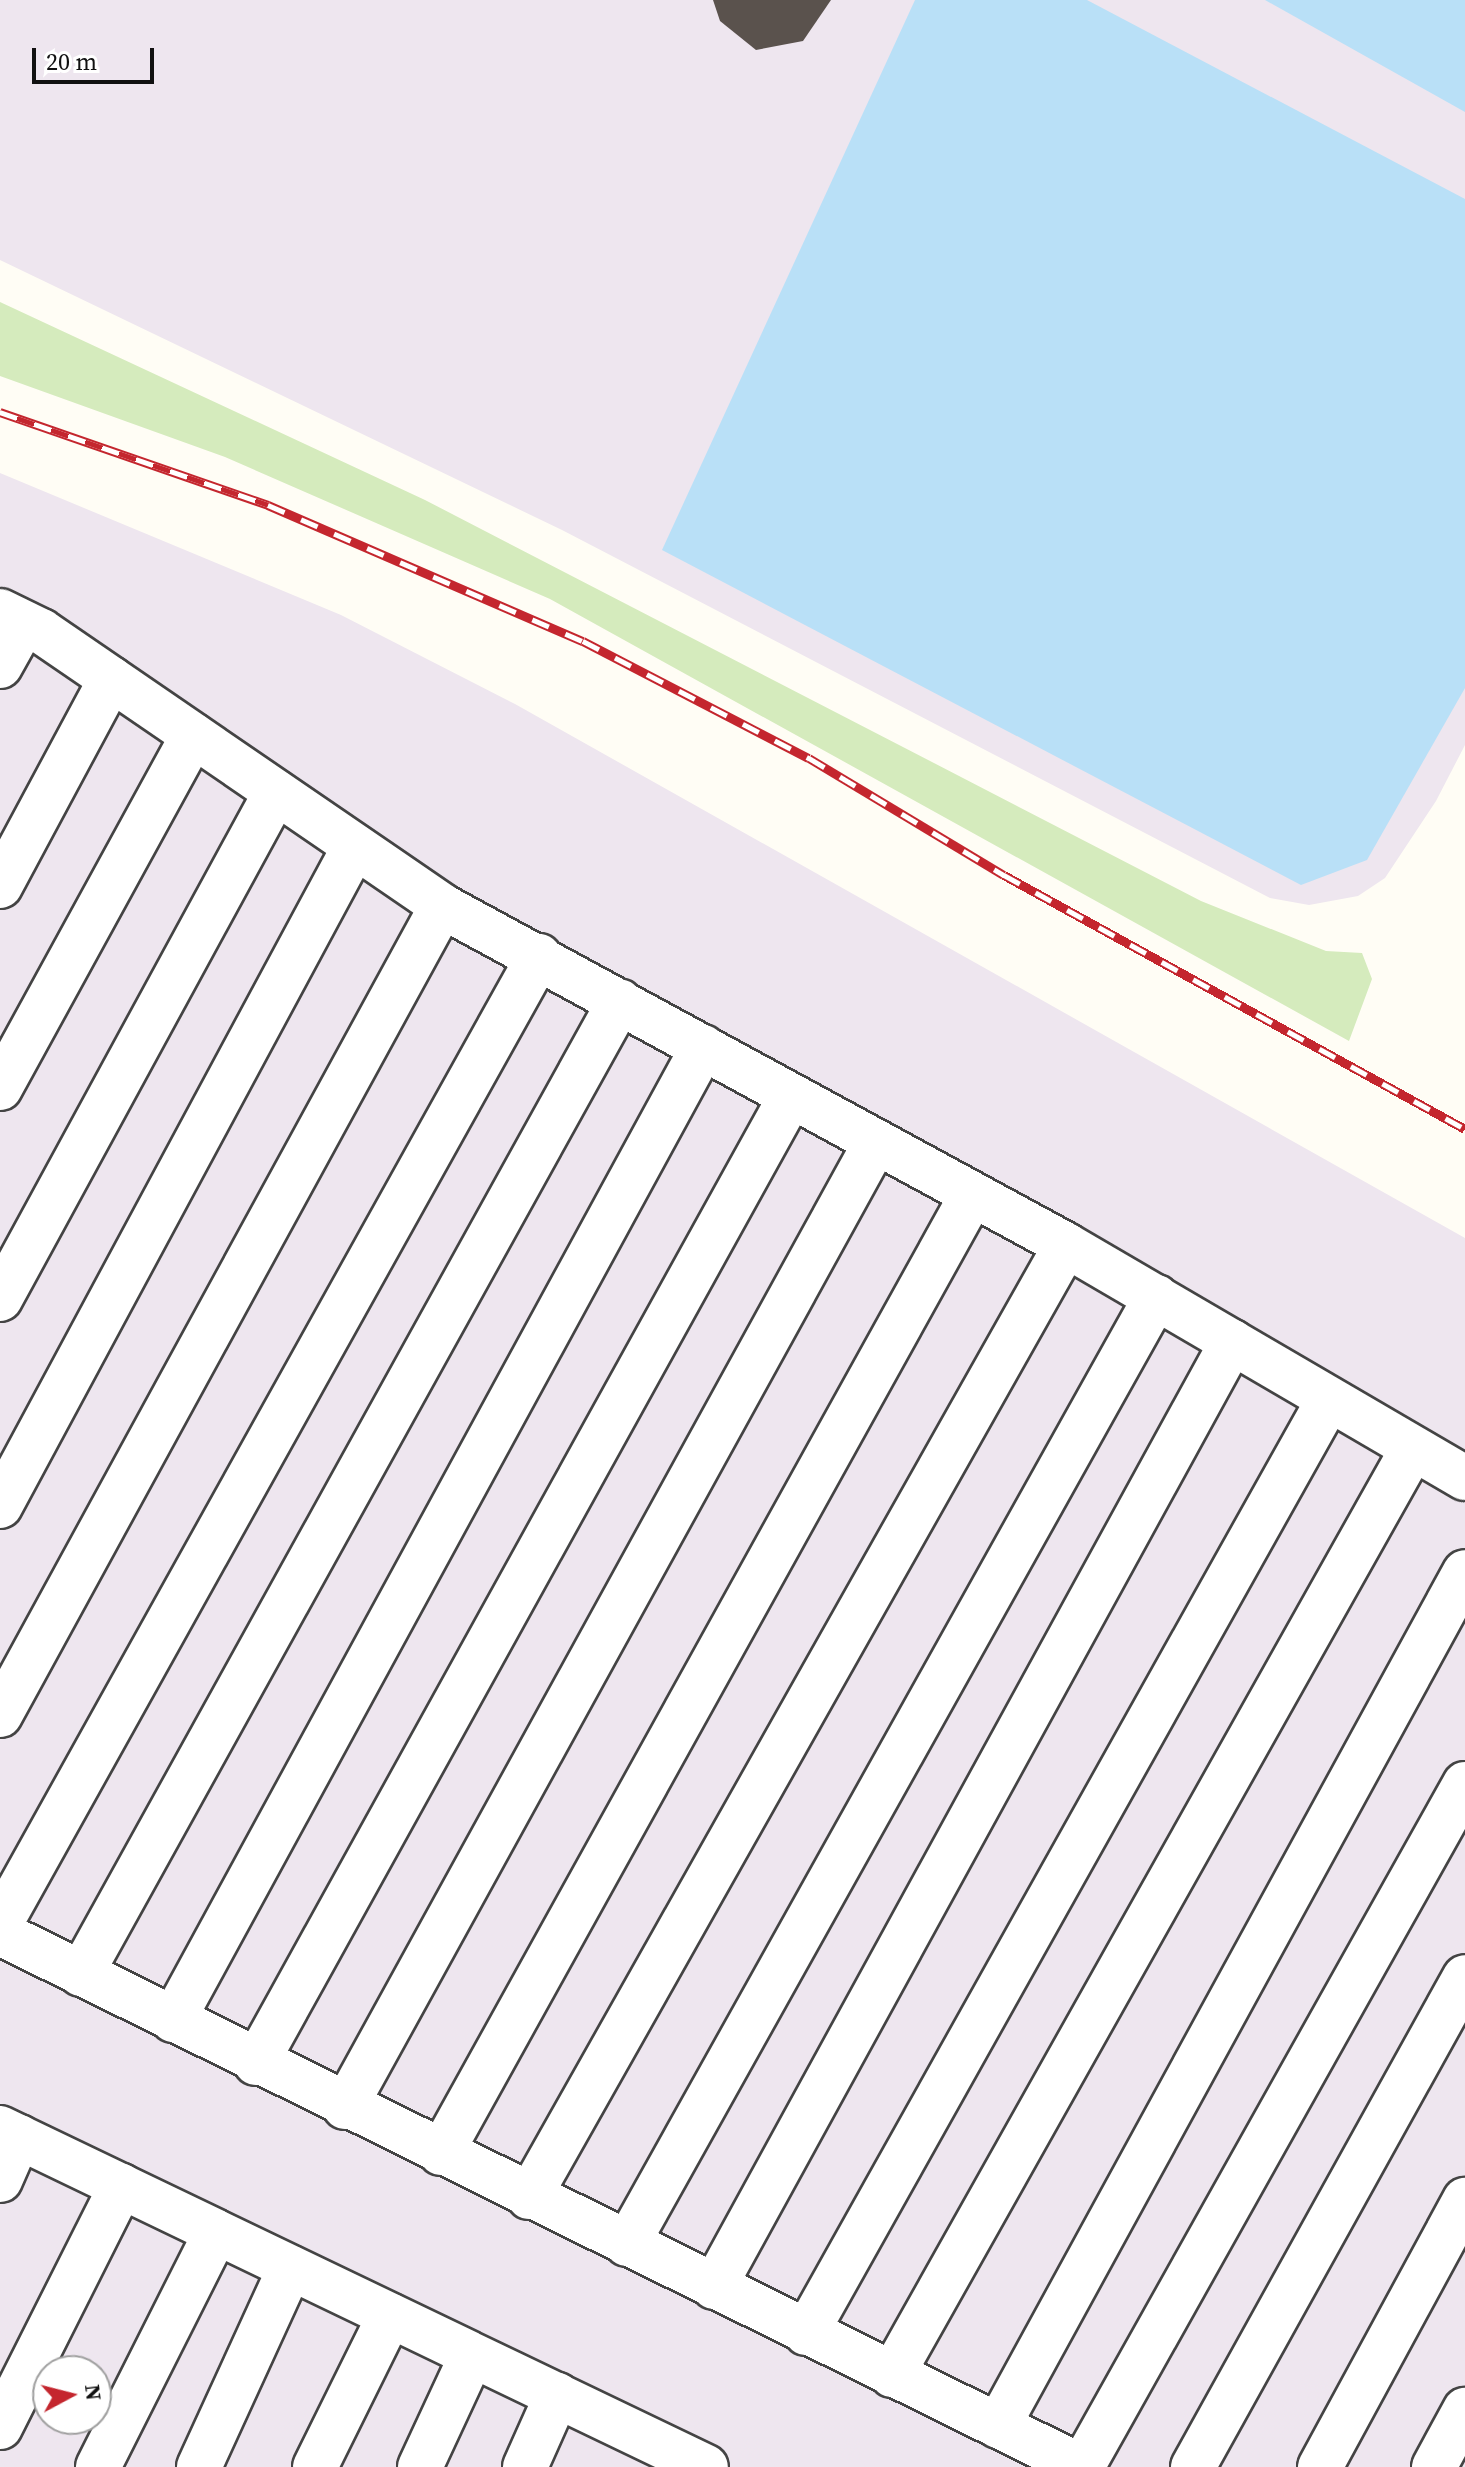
<!DOCTYPE html>
<html>
<head>
<meta charset="utf-8">
<style>
	body { margin:0 }
	#map { position:relative; width:1465px; height:2467px; overflow:hidden; background:#fffdf5; font-family:"Source Serif 4",serif }
	div>[style] { position:absolute }
	[style*='--x'] { left:calc(var(--x)*1px); top:calc(var(--y)*1px); width:calc(var(--w)*1px); rotate:calc(var(--a)*1deg) }
	.industrial>* { inset:0; background:#eee6ef }
	.green>* { inset:0; background:#d5ebbd }
	.water>* { inset:0; background:#b9e0f7 }
	.building>* { inset:0; background:#5a524d }
	.roads { filter:drop-shadow(2px 0 #444) drop-shadow(-2px 0 #444) drop-shadow(0 2px #444) drop-shadow(0 -2px #444) }
	.minor>* { height:44px; margin:-22px; padding:0 22px; transform-origin:22px; border-radius:22px; background:#fff }
	.rail>* { height:9px; margin-top:-4.5px; transform-origin:0; background:repeating-linear-gradient(90deg,#fff 0 18px,#c4262e 0 36px); box-sizing:border-box; border-block:2px solid #c4262e }
	span { translate:-50% -50%; white-space:nowrap; text-align:center; line-height:1.15; -webkit-text-stroke:8px #fff; paint-order:stroke }
	.north { position:absolute; left:32px; top:2355px; width:80px; height:80px; box-sizing:border-box; background:#fff; border:2px solid #a0a0a0; border-radius:50%; rotate:83deg; font-size:22px; font-weight:700; line-height:32px; text-align:center; color:#111 }
	.north::after { content:''; display:block; margin:auto; width:28px; height:36px; background:#c4262e; clip-path:polygon(50% 0,100% 100%,50% 72%,0 100%) }
	.scale { position:absolute; left:32px; top:48px; width:122px; height:36px; box-sizing:border-box; border:4px solid #111; border-top:0; padding-left:10px; font-size:24px; line-height:28px; white-space:nowrap; color:#111; -webkit-text-stroke:6px #fff; paint-order:stroke }
</style>
</head>
<body>
<div id="map">
	<div class="industrial">
		<div style="clip-path:polygon(0 0,1465px 0,1465px 745px,1436px 801px,1385px 878px,1358px 896px,1309px 905px,1270px 898px,562px 530px,0 260px)"></div>
		<div style="clip-path:polygon(evenodd,0 473px,341px 615px,515px 704px,1465px 1238px,1465px 2467px,0 2467px,0 473px,48px 2371px,96px 2371px,96px 2419px,48px 2419px,48px 2371px)"></div>
	</div>
	<div class="green">
		<div style="clip-path:polygon(0 302px,425px 500px,1201px 901px,1326px 951px,1362px 953px,1372px 979px,1349px 1041px,550px 599px,225px 457px,0 376px)"></div>
	</div>
	<div class="water">
		<div style="clip-path:polygon(915px 0,1087px 0,1465px 199px,1465px 688px,1367px 860px,1301px 885px,662px 550px)"></div>
		<div style="clip-path:polygon(1265px 0,1465px 0,1465px 112px)"></div>
	</div>
	<div class="building">
		<div style="clip-path:polygon(713px 0,831px 0,803px 41px,756px 50px,720px 21px)"></div>
	</div>
	<div class="roads">
		<div class="minor">
			<div style="--x:0;--y:611;--w:46;--a:26"></div>
			<div style="--x:41;--y:631;--w:486;--a:34.4"></div>
			<div style="--x:442;--y:906;--w:710;--a:28.51"></div>
			<div style="--x:1066;--y:1245;--w:462;--a:30.3"></div>
			<div style="--x:0;--y:666;--w:49;--a:-60.8"></div>
			<div style="--x:0;--y:886;--w:235;--a:-61.8"></div>
			<div style="--x:0;--y:1088;--w:402;--a:-61.3"></div>
			<div style="--x:0;--y:1299;--w:577;--a:-61.44"></div>
			<div style="--x:0;--y:1506;--w:749;--a:-61.73"></div>
			<div style="--x:0;--y:1715;--w:922;--a:-61.35"></div>
			<div style="--x:0;--y:1924;--w:1108;--a:-60.89"></div>
			<div style="--x:0;--y:1933;--w:1207;--a:26.27"></div>
			<div style="--x:81;--y:1974;--w:1112;--a:-61.02"></div>
			<div style="--x:173;--y:2020;--w:1108;--a:-61.42"></div>
			<div style="--x:256;--y:2063;--w:1105;--a:-61.05"></div>
			<div style="--x:345;--y:2107;--w:1101;--a:-61.18"></div>
			<div style="--x:0;--y:2128;--w:783;--a:25.65"></div>
			<div style="--x:441;--y:2153;--w:1093;--a:-61"></div>
			<div style="--x:0;--y:2180;--w:47;--a:-66.2"></div>
			<div style="--x:529;--y:2197;--w:1093;--a:-60.57"></div>
			<div style="--x:627;--y:2244;--w:1085;--a:-60.81"></div>
			<div style="--x:714;--y:2287;--w:1078;--a:-61.27"></div>
			<div style="--x:806;--y:2333;--w:1070;--a:-60.75"></div>
			<div style="--x:892;--y:2375;--w:1063;--a:-60.66"></div>
			<div style="--x:998;--y:2426;--w:973;--a:-61.33"></div>
			<div style="--x:0;--y:2427;--w:270;--a:-63.3"></div>
			<div style="--x:98;--y:2467;--w:263;--a:-63.3"></div>
			<div style="--x:199;--y:2467;--w:219;--a:-65.4"></div>
			<div style="--x:315;--y:2467;--w:169;--a:-63.7"></div>
			<div style="--x:420;--y:2467;--w:123;--a:-65.1"></div>
			<div style="--x:525;--y:2467;--w:79;--a:-66"></div>
			<div style="--x:1082;--y:2467;--w:783;--a:-60.72"></div>
			<div style="--x:1193;--y:2467;--w:560;--a:-60.97"></div>
			<div style="--x:1320;--y:2467;--w:304;--a:-61.5"></div>
			<div style="--x:1434;--y:2467;--w:65;--a:-61.5"></div>
		</div>
	</div>
	<div class="rail">
		<div style="--x:0;--y:412;--w:284;--a:19.1"></div>
		<div style="--x:268;--y:505;--w:343;--a:23.4"></div>
		<div style="--x:583;--y:641;--w:254;--a:27.4"></div>
		<div style="--x:809;--y:758;--w:227;--a:31"></div>
		<div style="--x:1004;--y:875;--w:526;--a:28.85"></div>
	</div>
	<div class="north">N</div>
	<div class="scale">20 m</div>
</div>
</body>
</html>
